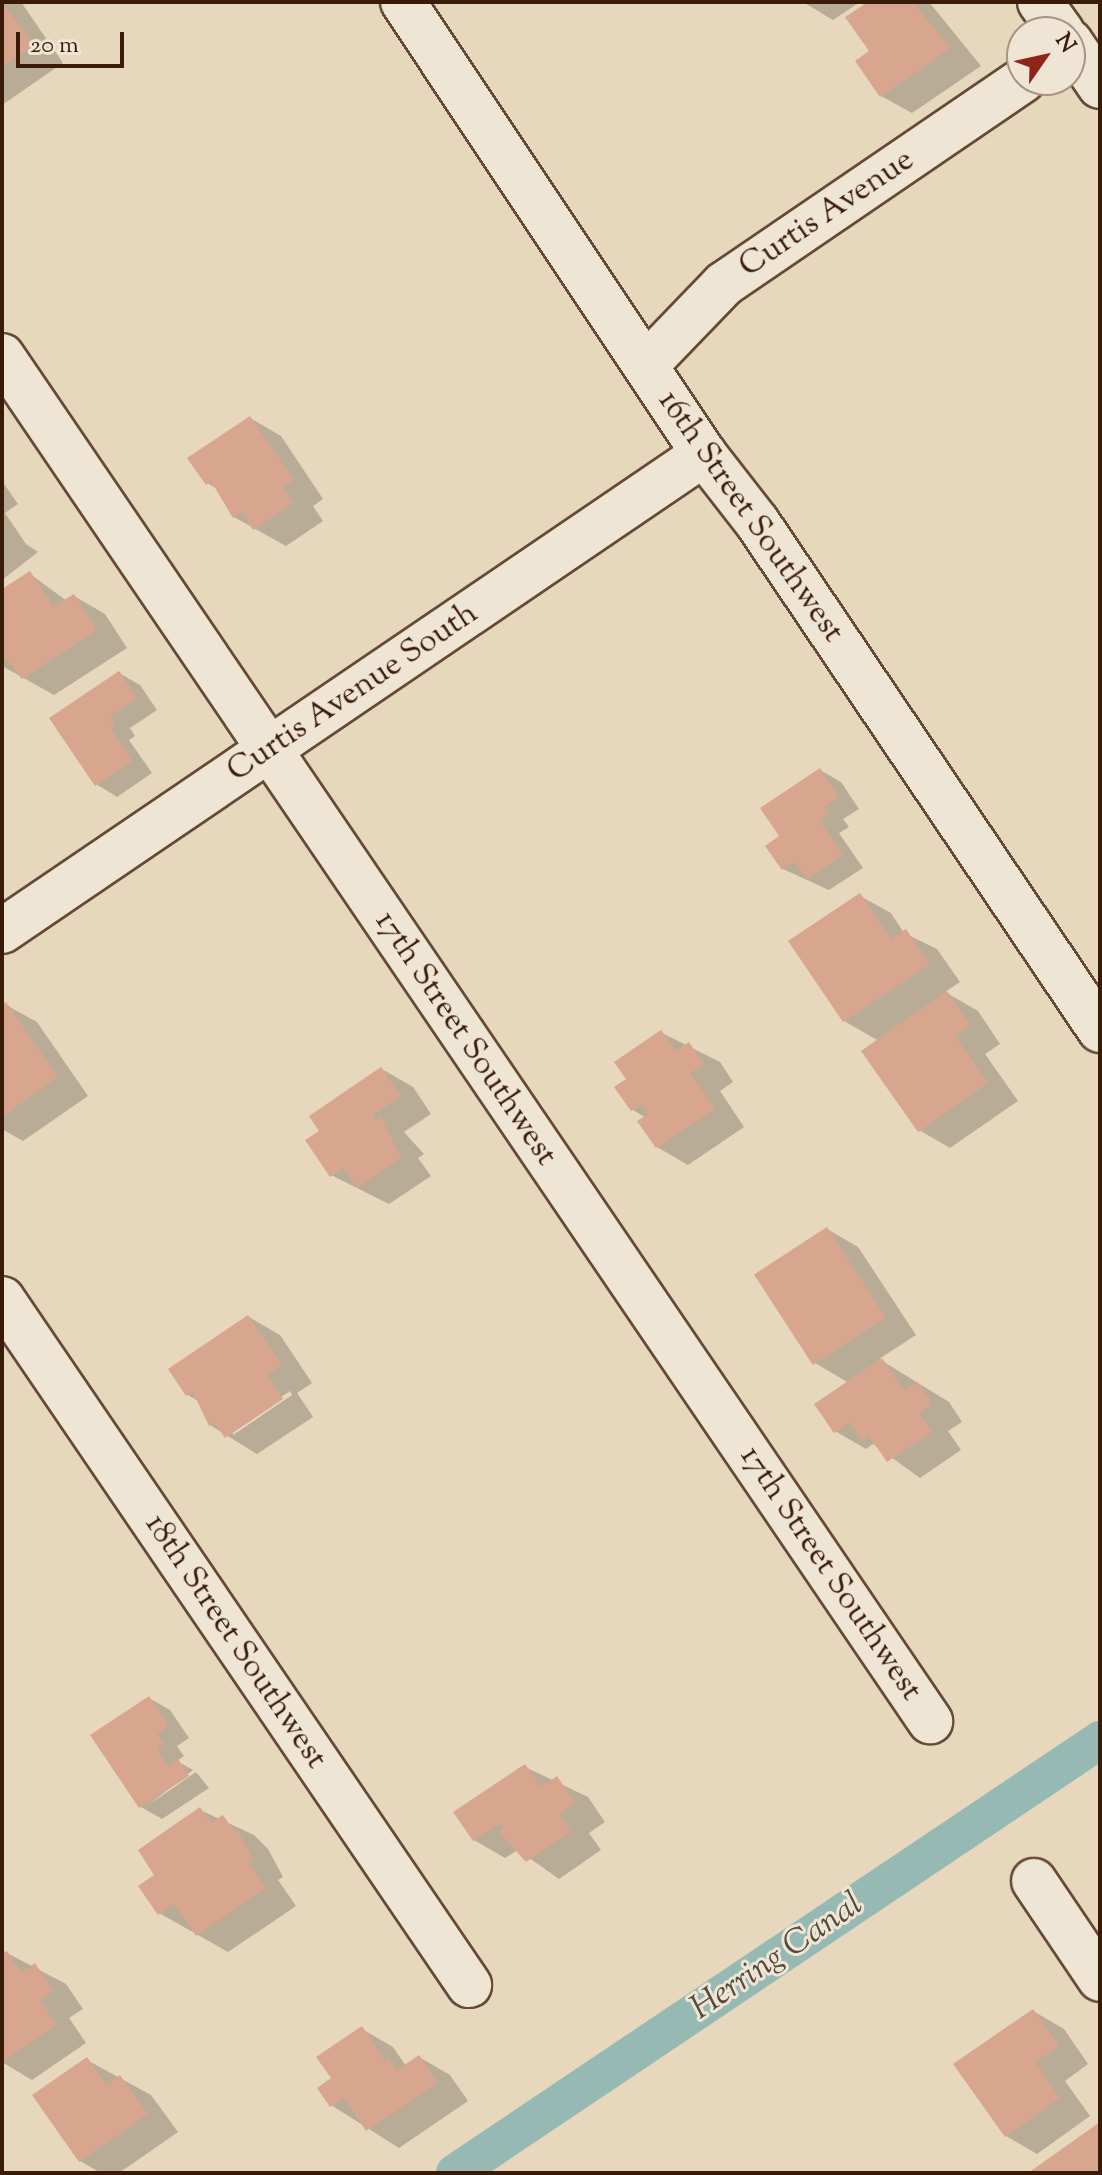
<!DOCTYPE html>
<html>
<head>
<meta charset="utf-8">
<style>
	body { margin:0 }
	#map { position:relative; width:1102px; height:2175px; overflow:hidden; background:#e6d7bd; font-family:"Sorts Mill Goudy",serif }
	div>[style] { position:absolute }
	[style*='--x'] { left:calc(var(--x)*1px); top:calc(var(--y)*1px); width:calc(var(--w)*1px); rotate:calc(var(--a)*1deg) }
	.shadow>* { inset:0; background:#0003 }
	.canal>* { height:38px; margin:-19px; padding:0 19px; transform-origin:19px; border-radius:19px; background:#96b9b4 }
	.building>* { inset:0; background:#d8a58f; transform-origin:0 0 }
	.roads { filter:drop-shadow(2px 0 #654a35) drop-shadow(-2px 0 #654a35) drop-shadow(0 2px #654a35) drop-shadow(0 -2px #654a35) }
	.minor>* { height:44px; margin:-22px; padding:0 22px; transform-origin:22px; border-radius:22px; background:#efe5d4 }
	span { translate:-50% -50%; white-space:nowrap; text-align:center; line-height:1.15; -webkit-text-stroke:6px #efe5d4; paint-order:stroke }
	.street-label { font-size:32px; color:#3a1b08 }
	.water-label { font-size:34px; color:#564a3c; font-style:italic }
	.frame { position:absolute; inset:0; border:4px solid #3a1b08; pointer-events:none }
	.north { position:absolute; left:1006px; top:16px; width:80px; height:80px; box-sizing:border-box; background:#efe5d4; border:2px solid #a79482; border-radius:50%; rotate:56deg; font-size:22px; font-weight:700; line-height:32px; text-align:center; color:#3a1b08 }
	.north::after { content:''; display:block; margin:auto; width:28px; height:36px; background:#8f2418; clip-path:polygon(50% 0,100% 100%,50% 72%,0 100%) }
	.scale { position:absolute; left:16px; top:32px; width:108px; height:36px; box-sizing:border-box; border:4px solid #3a1b08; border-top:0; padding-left:10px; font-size:24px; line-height:28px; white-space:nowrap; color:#3a1b08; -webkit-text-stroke:6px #efe5d4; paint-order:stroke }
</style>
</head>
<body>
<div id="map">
	<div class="shadow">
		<div style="clip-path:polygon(2px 2px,21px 2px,63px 63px,2px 105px)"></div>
		<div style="clip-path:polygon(803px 2px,860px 2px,833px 20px)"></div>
		<div style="clip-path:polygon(871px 2px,929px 2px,981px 66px,912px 113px,881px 96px,871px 52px)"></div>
		<div style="clip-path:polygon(250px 418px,281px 436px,323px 499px,313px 506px,323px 521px,286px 546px,234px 517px,219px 490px,207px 483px)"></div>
		<div style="clip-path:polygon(2px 481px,18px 504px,5px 513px,26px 544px,38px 552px,2px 580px)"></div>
		<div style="clip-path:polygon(30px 574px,67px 601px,74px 596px,105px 614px,127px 648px,54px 695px,2px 666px,2px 592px)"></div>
		<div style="clip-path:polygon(119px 673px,140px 685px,157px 710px,130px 728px,135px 736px,129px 740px,152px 773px,117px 797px,96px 784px,52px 718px)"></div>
		<div style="clip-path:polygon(820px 770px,841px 782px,859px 809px,843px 819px,849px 827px,839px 833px,863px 868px,829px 890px,783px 869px,782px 837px)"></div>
		<div style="clip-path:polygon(860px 896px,891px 913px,904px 933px,937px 949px,960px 982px,945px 992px,978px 1011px,1000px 1044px,985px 1054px,1018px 1101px,950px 1148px,919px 1130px,879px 1041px,844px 1021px)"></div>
		<div style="clip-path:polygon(6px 1005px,37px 1022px,88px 1096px,23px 1141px,2px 1129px,2px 1007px)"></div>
		<div style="clip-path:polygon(662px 1033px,720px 1062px,733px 1082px,720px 1091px,744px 1127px,688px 1165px,657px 1147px,646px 1118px,633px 1110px,628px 1080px)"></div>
		<div style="clip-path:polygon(382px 1069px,413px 1087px,431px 1114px,404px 1132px,424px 1154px,418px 1158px,431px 1176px,389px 1204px,331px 1175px,321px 1131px)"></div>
		<div style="clip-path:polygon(827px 1229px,858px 1247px,916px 1335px,879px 1359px,949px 1402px,962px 1422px,948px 1431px,961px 1450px,920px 1478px,873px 1444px,866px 1449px,835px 1431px,849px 1383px,815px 1363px)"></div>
		<div style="clip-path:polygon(evenodd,249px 1317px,280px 1335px,312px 1383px,297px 1393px,313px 1417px,257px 1454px,210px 1425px,200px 1402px,188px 1395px,171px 1369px,249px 1317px,290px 1391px,292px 1395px,233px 1435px,233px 1430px,290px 1391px)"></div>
		<div style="clip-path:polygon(149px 1698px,170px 1710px,189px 1738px,177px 1746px,184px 1756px,177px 1761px,193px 1770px,147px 1806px,196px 1772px,209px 1788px,162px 1819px,141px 1807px,93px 1735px)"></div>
		<div style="clip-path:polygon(525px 1767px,588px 1797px,605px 1822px,589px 1833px,601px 1850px,559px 1879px,518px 1850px,505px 1858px,474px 1840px)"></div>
		<div style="clip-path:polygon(200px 1810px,254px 1835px,268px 1849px,283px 1877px,278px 1880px,296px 1906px,228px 1952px,159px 1913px,157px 1875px)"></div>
		<div style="clip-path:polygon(7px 1953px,66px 1984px,83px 2009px,69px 2018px,86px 2043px,32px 2080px,2px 2062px,2px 1957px)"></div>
		<div style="clip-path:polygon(1033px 2011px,1064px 2029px,1088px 2064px,1065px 2081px,1090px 2116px,1037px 2154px,1006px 2136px)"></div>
		<div style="clip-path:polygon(362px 2029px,393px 2047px,406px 2066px,419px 2057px,450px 2075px,468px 2101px,399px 2148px,331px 2105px,333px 2079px)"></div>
		<div style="clip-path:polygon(87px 2060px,151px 2095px,178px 2132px,119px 2173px,101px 2173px,80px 2161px)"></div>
	</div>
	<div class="canal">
		<div style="--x:455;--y:2173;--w:777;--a:-33.87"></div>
	</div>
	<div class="building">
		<div style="clip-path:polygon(2px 2px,34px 45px,2px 67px)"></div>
		<div style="clip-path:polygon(868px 2px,912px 2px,951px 48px,880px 97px,855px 61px,869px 51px,845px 17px)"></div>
		<div style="clip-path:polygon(250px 416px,294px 480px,283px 487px,293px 503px,253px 530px,242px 512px,233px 518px,211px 481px,206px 485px,187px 458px)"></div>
		<div style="clip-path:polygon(30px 571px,53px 607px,74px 594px,97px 630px,22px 679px,2px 654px,2px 589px)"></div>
		<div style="clip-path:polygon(119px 671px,137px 698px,110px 716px,115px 724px,110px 727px,132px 761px,95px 786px,49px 718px)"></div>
		<div style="clip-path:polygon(820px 768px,839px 797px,824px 807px,829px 814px,819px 820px,843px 855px,807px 879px,795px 862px,782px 870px,765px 846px,779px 836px,760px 808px)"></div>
		<div style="clip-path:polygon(860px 893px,891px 939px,906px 929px,930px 964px,843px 1022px,788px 941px)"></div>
		<div style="clip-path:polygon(947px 991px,970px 1025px,955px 1036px,988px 1083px,918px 1132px,861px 1051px)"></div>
		<div style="clip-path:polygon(6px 1002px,58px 1077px,2px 1117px,2px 1005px)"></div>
		<div style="clip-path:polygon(661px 1030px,676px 1051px,689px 1042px,704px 1064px,690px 1073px,715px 1109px,656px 1148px,637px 1121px,648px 1114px,642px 1104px,631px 1111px,614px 1087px,626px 1079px,614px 1062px)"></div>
		<div style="clip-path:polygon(381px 1067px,401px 1096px,372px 1115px,375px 1120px,381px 1116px,401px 1158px,357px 1188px,343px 1168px,330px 1177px,305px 1140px,319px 1131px,309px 1116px)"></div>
		<div style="left:827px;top:1227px;width:108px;height:87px;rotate:57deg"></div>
		<div style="clip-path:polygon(248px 1315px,282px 1365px,267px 1375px,283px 1399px,225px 1438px,214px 1422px,209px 1426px,193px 1392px,186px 1396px,168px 1369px)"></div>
		<div style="clip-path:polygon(882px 1358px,904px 1391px,918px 1382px,932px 1404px,919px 1413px,932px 1432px,887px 1462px,869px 1436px,862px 1441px,850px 1422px,834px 1433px,814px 1404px)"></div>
		<div style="clip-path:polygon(149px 1696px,169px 1726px,157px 1734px,164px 1744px,157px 1749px,168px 1766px,178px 1759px,189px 1776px,139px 1808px,90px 1735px)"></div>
		<div style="clip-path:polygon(525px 1764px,541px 1787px,557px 1776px,575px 1803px,559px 1814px,571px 1832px,526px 1862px,499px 1832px,504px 1828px,501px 1823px,473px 1841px,453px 1812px)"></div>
		<div style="clip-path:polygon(200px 1807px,211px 1823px,223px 1815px,234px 1831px,237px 1829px,253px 1859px,249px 1862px,266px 1888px,196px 1936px,174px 1904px,158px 1915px,138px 1886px,154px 1875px,138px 1850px)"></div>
		<div style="clip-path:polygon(7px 1951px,21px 1973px,35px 1963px,53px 1991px,40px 2000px,57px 2025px,2px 2062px,2px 1954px)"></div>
		<div style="clip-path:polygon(1033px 2009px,1059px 2046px,1035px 2062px,1060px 2098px,1005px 2137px,953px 2064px)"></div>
		<div style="clip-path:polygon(362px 2026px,385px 2061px,389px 2058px,397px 2070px,419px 2055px,438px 2083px,366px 2131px,344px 2097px,330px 2107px,317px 2088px,331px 2078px,316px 2057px)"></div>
		<div style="clip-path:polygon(87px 2057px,106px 2085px,120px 2075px,148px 2114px,79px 2162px,32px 2095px)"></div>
		<div style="clip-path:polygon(1100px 2122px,1100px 2173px,1028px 2173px)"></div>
	</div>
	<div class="roads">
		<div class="minor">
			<div style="--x:403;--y:2;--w:543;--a:56.34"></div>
			<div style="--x:704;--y:454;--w:86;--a:52.1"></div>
			<div style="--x:757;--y:522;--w:613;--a:55.97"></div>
			<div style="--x:1040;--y:2;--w:37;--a:54"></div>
			<div style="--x:1070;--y:42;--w:53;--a:55.7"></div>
			<div style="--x:2;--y:356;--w:1651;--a:55.79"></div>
			<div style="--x:646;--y:365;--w:112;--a:-46.1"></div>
			<div style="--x:724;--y:284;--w:362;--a:-34.3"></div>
			<div style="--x:2;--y:931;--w:849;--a:-34.2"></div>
			<div style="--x:2;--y:1299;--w:830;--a:55.75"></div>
			<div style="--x:1034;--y:1881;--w:118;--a:56"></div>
		</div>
	</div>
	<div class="street-label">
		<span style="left:827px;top:214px;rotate:-34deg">Curtis Avenue</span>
		<span style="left:750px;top:517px;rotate:55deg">16th Street Southwest</span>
		<span style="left:353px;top:693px;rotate:-34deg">Curtis Avenue South</span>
		<span style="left:465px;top:1039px;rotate:56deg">17th Street Southwest</span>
		<span style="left:830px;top:1574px;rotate:56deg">17th Street Southwest</span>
		<span style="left:235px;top:1642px;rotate:56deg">18th Street Southwest</span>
	</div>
	<div class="water-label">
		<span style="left:777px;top:1957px;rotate:-34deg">Herring Canal</span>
	</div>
	<div class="frame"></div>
	<div class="north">N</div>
	<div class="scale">20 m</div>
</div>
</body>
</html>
